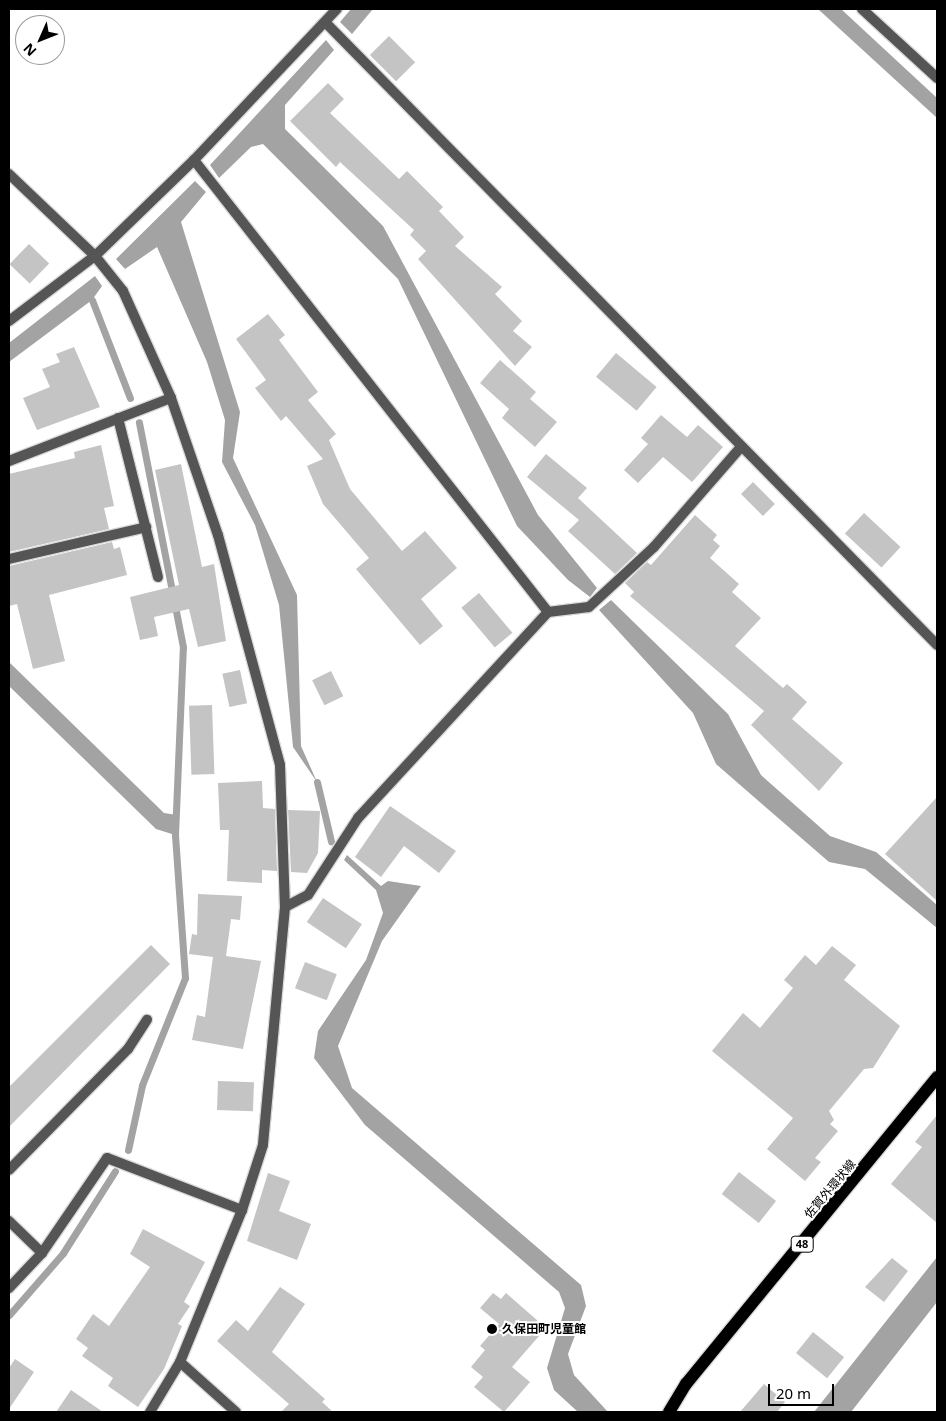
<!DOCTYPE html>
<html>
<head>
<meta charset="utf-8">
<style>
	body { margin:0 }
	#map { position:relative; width:946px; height:1421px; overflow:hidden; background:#fff; font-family:"Noto Sans","Noto Sans JP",sans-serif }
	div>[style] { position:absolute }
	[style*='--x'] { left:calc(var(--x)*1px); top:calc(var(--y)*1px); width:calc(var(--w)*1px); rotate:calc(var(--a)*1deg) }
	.water>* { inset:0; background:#a3a3a3 }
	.stream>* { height:7px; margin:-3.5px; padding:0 3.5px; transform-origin:3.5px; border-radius:3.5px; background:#a3a3a3 }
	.building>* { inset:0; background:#c4c4c4; transform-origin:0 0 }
	.roads { filter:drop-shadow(1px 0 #dbdbdb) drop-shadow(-1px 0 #dbdbdb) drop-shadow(0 1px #dbdbdb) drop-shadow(0 -1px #dbdbdb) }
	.street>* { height:10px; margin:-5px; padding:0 5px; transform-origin:5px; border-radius:5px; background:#555 }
	.primary>* { height:12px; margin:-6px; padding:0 6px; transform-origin:6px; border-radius:6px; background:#000 }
	.dots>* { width:14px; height:14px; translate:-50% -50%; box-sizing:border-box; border:2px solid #fff; border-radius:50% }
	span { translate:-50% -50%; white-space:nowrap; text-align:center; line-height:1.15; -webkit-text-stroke:4px #fff; paint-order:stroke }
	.shield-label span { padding:1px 4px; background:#fff; border:1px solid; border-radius:4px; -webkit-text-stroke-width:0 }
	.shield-label { font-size:11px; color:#000; font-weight:700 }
	.street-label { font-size:12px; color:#000 }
	.poi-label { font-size:12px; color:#000; font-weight:700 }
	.left { translate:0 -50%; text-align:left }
	.frame { position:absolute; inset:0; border:10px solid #000; pointer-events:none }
	.north { position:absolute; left:15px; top:15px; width:50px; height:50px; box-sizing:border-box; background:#fff; border:1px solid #999; border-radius:50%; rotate:226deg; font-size:14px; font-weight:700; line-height:20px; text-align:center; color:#000 }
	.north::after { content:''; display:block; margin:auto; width:18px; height:22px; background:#000; clip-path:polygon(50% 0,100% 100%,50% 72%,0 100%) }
	.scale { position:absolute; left:768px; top:1384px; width:66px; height:22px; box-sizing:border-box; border:2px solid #000; border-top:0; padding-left:6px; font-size:15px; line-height:18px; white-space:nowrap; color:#000; -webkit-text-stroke:4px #fff; paint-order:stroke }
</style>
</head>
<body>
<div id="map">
	<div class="water">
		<div style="clip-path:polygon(351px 9px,373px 9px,352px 34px,340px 22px)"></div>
		<div style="clip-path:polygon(818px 9px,841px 9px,937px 98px,937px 118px)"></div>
		<div style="clip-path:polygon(326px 40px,334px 50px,285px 105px,285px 129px,383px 226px,538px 515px,597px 588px,590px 597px,568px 580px,517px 526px,398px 279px,263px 144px,251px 147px,219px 178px,210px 165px)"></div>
		<div style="clip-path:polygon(195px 181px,206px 192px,181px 222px,240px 412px,233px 458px,297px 595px,301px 746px,317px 782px,293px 747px,279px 605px,255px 525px,222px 462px,225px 420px,207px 362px,157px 247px,125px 269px,116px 259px)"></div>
		<div style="clip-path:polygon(95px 276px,102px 286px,92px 300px,9px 362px,9px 343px)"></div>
		<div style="clip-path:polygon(611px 600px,728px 714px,761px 775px,830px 836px,876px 852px,937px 905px,937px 928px,865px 869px,829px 862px,716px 764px,693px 713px,599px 610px)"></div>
		<div style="clip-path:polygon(9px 662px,164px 813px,177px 815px,175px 835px,156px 829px,9px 686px)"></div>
		<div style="clip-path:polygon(347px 855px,381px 886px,388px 881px,421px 886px,382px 941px,338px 1046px,352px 1088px,581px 1285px,586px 1306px,568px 1354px,574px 1375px,608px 1412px,578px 1412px,554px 1390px,547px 1368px,565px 1308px,559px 1292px,365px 1125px,314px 1058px,318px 1031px,366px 960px,383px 913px,376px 890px,344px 860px)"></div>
		<div style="clip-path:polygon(937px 1257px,937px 1302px,851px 1412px,814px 1412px)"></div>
	</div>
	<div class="stream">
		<div style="--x:92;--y:300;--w:105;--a:68.8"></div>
		<div style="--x:317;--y:782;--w:61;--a:76.7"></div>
		<div style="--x:128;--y:1150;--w:66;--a:-77.8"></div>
		<div style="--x:142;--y:1085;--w:115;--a:-68.1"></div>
		<div style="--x:185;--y:978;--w:143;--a:-94"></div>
		<div style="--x:175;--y:835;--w:188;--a:-87.6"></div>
		<div style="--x:183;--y:647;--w:229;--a:-101.1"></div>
		<div style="--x:9;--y:1315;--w:82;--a:-48.9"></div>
		<div style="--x:63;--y:1253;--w:97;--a:-57.6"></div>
	</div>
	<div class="building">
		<div style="left:389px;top:36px;width:37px;height:27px;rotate:45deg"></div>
		<div style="clip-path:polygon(328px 83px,344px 99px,330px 113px,399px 179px,407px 171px,443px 207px,439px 211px,464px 237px,455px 246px,502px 287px,495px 294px,522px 321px,513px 331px,532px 347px,515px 366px,418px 259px,426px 251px,410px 235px,414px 230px,340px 162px,336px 167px,290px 121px)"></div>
		<div style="left:29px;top:244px;width:28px;height:28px;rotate:44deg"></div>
		<div style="clip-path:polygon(268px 314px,285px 335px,279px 340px,318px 392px,308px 400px,336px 434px,329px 440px,350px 489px,402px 551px,425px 531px,457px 568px,421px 599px,443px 626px,420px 645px,356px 569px,369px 558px,323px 504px,307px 466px,323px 459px,286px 416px,281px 421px,255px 388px,266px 380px,236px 339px)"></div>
		<div style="clip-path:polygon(74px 347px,100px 407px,37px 430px,23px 398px,50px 387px,42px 369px,60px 362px,56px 354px)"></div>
		<div style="left:616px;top:353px;width:53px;height:31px;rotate:40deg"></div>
		<div style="clip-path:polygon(500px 360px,536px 392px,530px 399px,557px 422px,535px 447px,502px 418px,509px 409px,480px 383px)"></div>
		<div style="clip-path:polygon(661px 415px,687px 437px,698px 425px,723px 447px,692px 482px,663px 457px,638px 483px,624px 470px,648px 444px,641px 438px)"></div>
		<div style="clip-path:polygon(101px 445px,114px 506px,104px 508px,109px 529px,9px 552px,9px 474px,75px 458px,74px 452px)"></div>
		<div style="clip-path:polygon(546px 454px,587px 488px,578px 498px,637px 553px,615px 574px,568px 531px,579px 520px,527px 477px)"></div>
		<div style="clip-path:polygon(181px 464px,202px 567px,214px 564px,226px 641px,198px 647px,189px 609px,154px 617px,158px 636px,140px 640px,130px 597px,179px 585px,155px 470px)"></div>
		<div style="left:753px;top:482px;width:31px;height:17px;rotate:45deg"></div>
		<div style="left:864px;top:513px;width:50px;height:28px;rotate:43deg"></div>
		<div style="clip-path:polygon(695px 515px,717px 535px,713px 540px,720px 546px,710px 558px,739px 584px,732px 592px,761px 618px,735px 646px,783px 688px,787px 684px,807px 702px,792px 719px,843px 763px,819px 791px,751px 725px,764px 711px,630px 596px,634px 592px,625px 583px,647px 562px,651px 565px)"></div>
		<div style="clip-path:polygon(112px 542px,114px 549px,120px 547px,127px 575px,49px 595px,65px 661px,33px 669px,17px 604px,9px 606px,9px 566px)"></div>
		<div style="left:479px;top:593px;width:52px;height:23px;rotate:50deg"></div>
		<div style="left:240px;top:670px;width:34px;height:18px;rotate:78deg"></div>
		<div style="left:331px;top:671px;width:28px;height:21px;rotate:64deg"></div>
		<div style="left:212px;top:705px;width:69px;height:23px;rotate:88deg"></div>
		<div style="clip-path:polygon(262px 781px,263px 808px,275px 809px,277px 871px,262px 870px,262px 883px,227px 881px,229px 830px,220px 830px,218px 783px)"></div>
		<div style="clip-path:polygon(937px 797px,937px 901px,885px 854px)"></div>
		<div style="clip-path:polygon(390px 806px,456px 851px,439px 873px,404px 846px,381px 877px,355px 857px)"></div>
		<div style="clip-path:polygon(288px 810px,320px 811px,318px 853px,307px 873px,291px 872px)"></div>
		<div style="clip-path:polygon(198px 894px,242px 896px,240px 920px,231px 919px,226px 956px,261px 961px,243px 1049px,192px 1040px,197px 1015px,205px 1017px,213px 957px,189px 954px,192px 934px,197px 935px)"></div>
		<div style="left:323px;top:898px;width:47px;height:29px;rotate:34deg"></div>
		<div style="clip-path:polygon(151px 945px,170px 964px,9px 1127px,9px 1087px)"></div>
		<div style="clip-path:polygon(832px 946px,856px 965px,844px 980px,900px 1026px,873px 1068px,864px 1069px,829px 1111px,834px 1120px,830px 1124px,838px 1131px,815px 1158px,821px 1162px,805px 1181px,767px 1149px,793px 1118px,712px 1051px,743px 1013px,760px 1028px,793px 988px,784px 980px,805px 955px,816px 965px)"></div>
		<div style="left:305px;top:962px;width:34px;height:28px;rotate:21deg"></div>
		<div style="left:218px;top:1081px;width:36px;height:29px;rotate:2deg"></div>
		<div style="clip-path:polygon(937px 1115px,937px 1223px,891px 1184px,922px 1147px,915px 1142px)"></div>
		<div style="left:739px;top:1172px;width:47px;height:28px;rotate:38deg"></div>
		<div style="clip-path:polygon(268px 1173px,290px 1181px,279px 1211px,311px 1224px,297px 1260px,247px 1241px)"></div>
		<div style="clip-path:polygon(143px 1229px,205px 1262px,184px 1302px,190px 1306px,178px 1324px,182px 1326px,164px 1369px,138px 1407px,108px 1386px,113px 1378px,82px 1356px,88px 1348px,76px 1339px,93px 1314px,109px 1326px,150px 1267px,130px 1254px)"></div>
		<div style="clip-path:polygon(892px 1258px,908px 1271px,884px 1302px,865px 1287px)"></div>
		<div style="clip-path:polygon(280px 1287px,305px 1304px,272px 1352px,325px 1399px,322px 1402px,333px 1412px,281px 1412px,289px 1404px,217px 1341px,236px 1320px,248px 1331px)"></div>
		<div style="clip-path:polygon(493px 1293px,501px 1299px,506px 1293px,546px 1328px,512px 1367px,530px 1382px,504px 1412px,474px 1387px,483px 1377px,471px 1367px,485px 1350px,480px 1346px,499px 1324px,480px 1308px)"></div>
		<div style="left:813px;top:1332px;width:40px;height:27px;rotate:39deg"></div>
		<div style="clip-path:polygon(15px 1359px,34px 1372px,9px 1409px,9px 1368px)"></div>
		<div style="clip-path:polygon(764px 1384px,785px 1402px,777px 1412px,740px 1412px)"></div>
		<div style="clip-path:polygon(71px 1390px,103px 1412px,56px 1412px)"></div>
	</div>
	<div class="roads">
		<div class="street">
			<div style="--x:862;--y:9;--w:102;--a:42.6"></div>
			<div style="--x:326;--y:23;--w:872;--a:45.51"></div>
			<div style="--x:194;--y:160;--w:574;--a:51.93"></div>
			<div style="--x:9;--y:174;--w:119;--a:43.6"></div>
			<div style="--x:95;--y:256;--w:45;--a:51.3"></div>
			<div style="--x:123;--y:291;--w:117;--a:65.8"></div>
			<div style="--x:171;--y:398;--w:145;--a:71.1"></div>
			<div style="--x:218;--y:535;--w:238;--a:74.9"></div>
			<div style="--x:280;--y:765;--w:142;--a:88"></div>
			<div style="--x:285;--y:907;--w:239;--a:95.3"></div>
			<div style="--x:263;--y:1145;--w:68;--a:107.9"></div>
			<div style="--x:242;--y:1210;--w:164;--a:112.2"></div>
			<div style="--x:180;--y:1362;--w:58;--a:121"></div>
			<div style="--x:9;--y:321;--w:108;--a:-37.1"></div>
			<div style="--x:95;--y:256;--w:138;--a:-44.1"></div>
			<div style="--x:194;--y:160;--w:208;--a:-46.6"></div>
			<div style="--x:118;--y:418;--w:164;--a:75.9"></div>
			<div style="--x:9;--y:461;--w:174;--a:-21.3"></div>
			<div style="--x:9;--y:559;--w:141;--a:-13.1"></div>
			<div style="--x:285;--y:907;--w:26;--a:-28"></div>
			<div style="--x:308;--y:895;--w:92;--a:-57"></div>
			<div style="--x:358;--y:818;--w:280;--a:-47.3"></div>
			<div style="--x:548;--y:612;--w:41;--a:-7"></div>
			<div style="--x:589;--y:607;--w:88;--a:-42.7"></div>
			<div style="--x:654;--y:547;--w:133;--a:-49"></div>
			<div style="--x:9;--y:1170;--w:170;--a:-45.5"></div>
			<div style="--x:128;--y:1049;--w:35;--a:-57"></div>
			<div style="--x:9;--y:1221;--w:46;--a:44.1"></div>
			<div style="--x:42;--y:1253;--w:115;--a:-55.6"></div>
			<div style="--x:107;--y:1158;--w:145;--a:21.1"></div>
			<div style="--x:9;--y:1288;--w:48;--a:-46.7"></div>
			<div style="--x:180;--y:1362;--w:75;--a:41.8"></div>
		</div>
		<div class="primary">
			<div style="--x:669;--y:1412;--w:33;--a:-59"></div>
			<div style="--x:686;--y:1384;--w:397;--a:-50.7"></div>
		</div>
	</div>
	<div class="dots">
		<div style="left:492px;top:1329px;background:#000"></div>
	</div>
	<div class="shield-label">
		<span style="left:802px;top:1244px">48</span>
	</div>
	<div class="street-label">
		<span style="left:830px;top:1189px;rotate:-50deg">佐賀外環状線</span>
	</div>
	<div class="poi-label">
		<span class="left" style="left:502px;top:1329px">久保田町児童館</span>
	</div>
	<div class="frame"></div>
	<div class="north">N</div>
	<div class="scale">20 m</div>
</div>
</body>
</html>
